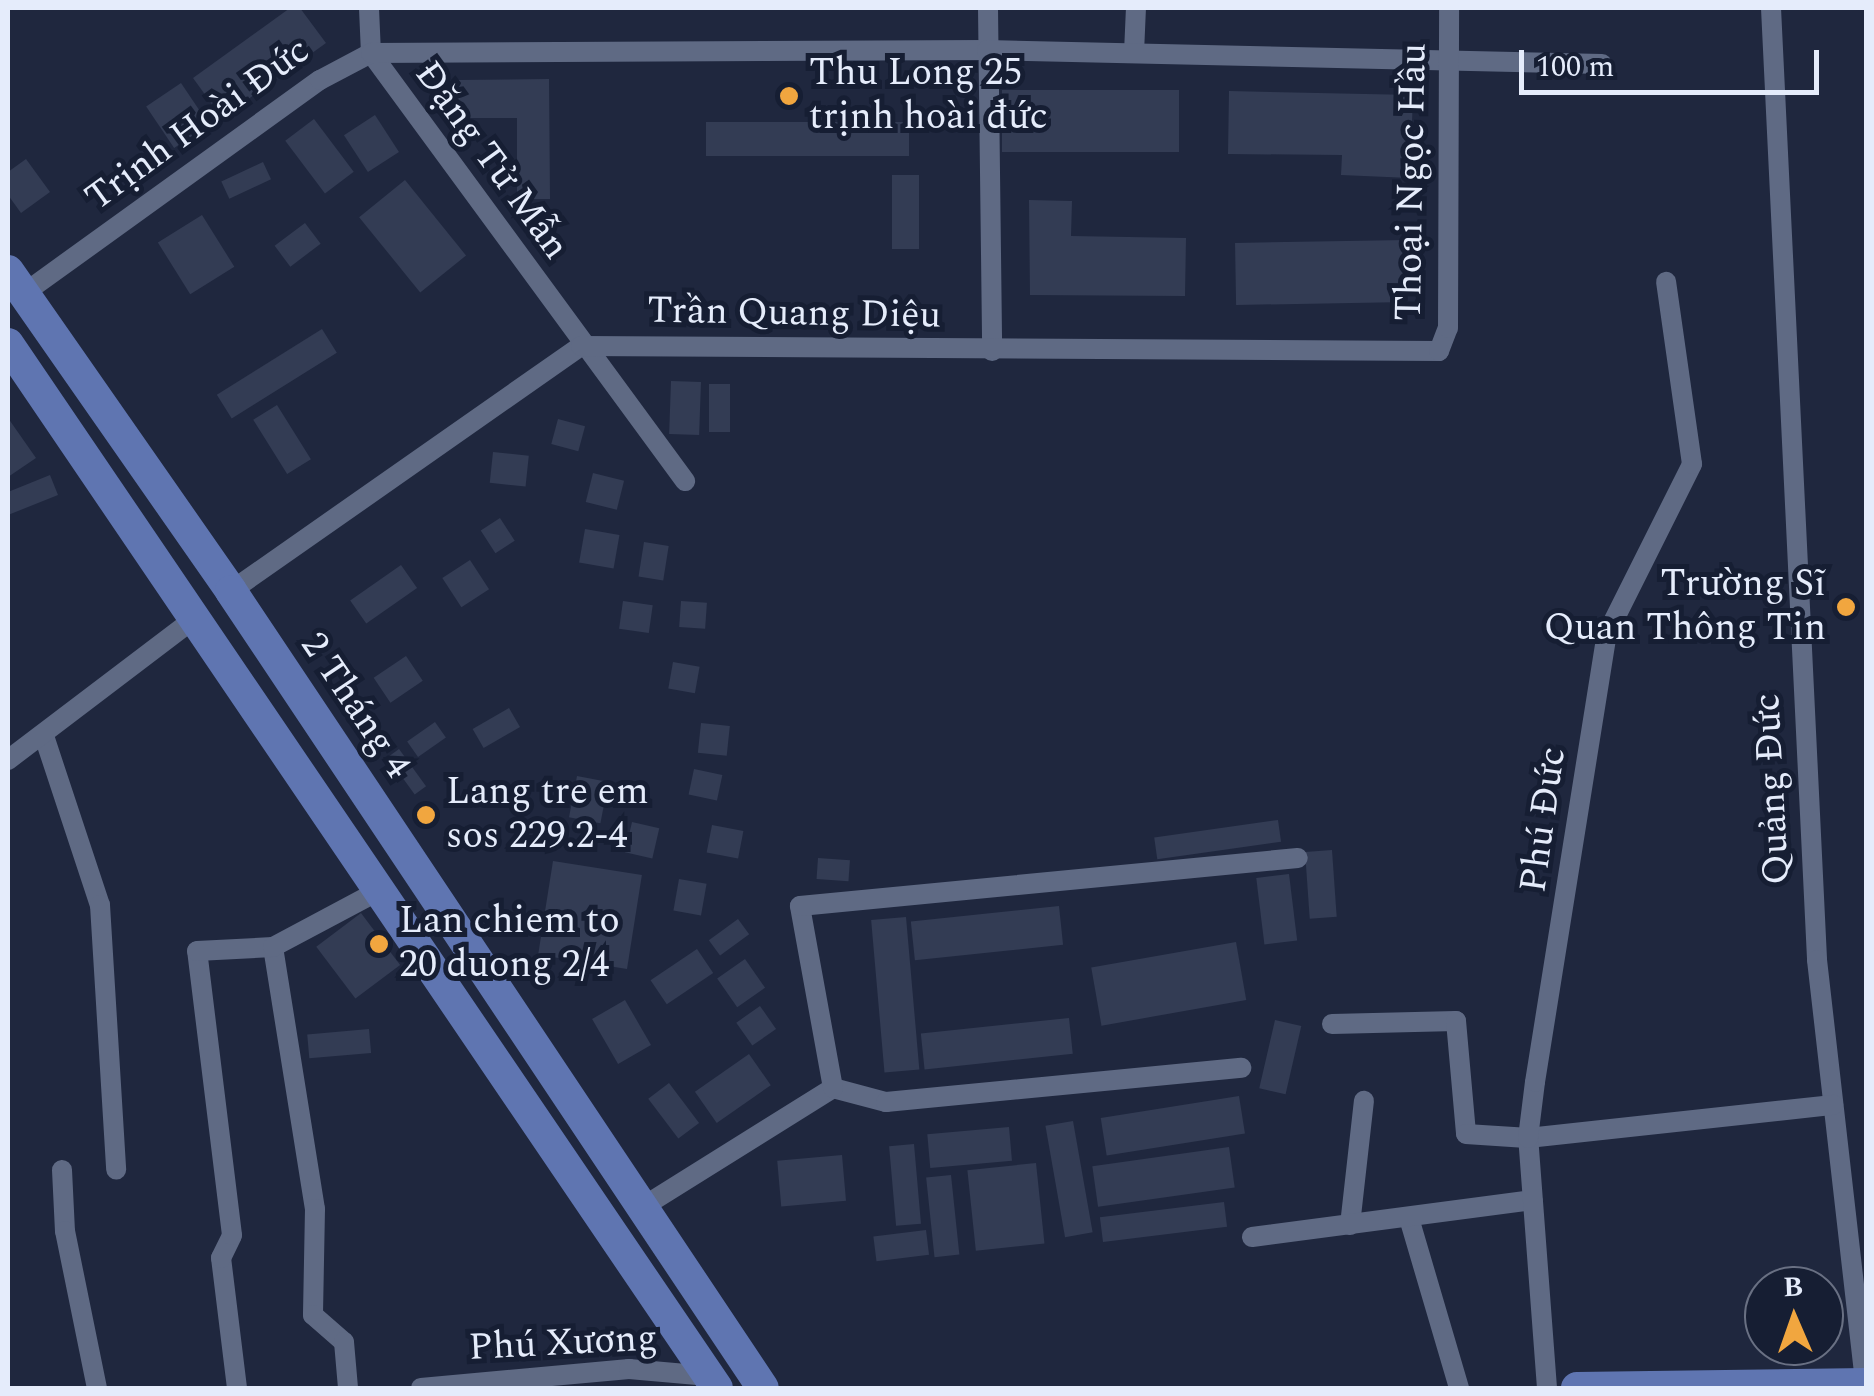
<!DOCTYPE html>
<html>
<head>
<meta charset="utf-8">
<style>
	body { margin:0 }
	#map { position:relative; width:1874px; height:1396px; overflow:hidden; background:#1f273e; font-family:Spectral,serif }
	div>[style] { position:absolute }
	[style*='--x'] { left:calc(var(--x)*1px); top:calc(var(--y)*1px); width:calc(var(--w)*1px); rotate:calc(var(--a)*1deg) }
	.building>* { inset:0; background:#333c54; transform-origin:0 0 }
	.street>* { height:20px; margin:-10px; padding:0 10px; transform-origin:10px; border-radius:10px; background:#5f6a84 }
	.primary>* { height:32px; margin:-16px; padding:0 16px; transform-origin:16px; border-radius:16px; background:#5f75b1 }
	.dots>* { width:28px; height:28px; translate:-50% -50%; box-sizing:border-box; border:5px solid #161e33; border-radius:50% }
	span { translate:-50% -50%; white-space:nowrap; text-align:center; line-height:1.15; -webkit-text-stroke:10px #161e33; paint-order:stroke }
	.poi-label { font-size:38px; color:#e5ecfb }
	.left { translate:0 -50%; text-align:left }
	.right { translate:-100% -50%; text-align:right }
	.street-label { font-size:38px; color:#e5ecfb }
	.frame { position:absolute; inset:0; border:10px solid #e5ecfb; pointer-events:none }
	.north { position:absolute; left:1744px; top:1266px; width:100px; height:100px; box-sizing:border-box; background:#161e33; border:2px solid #697083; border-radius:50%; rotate:358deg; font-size:28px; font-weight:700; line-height:40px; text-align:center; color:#e5ecfb }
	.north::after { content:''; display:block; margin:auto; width:35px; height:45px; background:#f1a63f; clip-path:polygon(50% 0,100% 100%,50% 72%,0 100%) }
	.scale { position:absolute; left:1519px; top:50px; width:300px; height:45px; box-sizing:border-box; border:5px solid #e5ecfb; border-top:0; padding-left:12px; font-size:30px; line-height:35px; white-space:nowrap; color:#e5ecfb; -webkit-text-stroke:8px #161e33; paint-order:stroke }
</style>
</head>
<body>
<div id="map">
	<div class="building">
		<div style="clip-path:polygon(290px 8px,300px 8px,326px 43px,222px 118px,193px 78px)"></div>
		<div style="clip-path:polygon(549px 79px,550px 199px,517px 199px,517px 118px,460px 118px,457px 80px)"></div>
		<div style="left:181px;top:83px;width:50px;height:42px;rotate:56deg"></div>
		<div style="left:1002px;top:90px;width:177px;height:62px"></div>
		<div style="clip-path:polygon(1229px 91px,1413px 95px,1410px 178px,1341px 175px,1342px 155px,1228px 154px)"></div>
		<div style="left:375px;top:115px;width:44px;height:37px;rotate:57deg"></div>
		<div style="left:314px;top:119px;width:66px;height:36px;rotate:53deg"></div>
		<div style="left:706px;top:122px;width:203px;height:34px"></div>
		<div style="clip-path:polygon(26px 159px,50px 192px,21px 213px,8px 195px,8px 172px)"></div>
		<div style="left:263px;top:162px;width:19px;height:46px;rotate:65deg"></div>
		<div style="left:892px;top:175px;width:27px;height:74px"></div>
		<div style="left:405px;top:180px;width:97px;height:59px;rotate:51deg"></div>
		<div style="clip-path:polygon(1029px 200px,1072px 201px,1071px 236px,1186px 238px,1185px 296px,1030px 295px)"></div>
		<div style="left:202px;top:215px;width:61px;height:52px;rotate:58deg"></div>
		<div style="left:305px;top:223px;width:26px;height:38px;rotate:53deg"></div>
		<div style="left:1406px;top:240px;width:62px;height:171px;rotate:89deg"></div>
		<div style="left:322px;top:329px;width:28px;height:124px;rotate:58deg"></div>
		<div style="left:671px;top:381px;width:30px;height:53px;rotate:2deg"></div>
		<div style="left:709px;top:384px;width:21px;height:48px"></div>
		<div style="left:277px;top:405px;width:64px;height:28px;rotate:58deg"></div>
		<div style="clip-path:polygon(8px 418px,36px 458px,8px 477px)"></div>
		<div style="left:558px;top:419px;width:28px;height:26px;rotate:15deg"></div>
		<div style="left:493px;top:452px;width:36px;height:31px;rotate:6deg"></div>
		<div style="left:593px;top:473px;width:32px;height:30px;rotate:14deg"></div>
		<div style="clip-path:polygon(50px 475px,58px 495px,8px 515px,8px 492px)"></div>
		<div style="left:500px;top:518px;width:27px;height:23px;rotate:57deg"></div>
		<div style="left:585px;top:529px;width:35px;height:34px;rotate:10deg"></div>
		<div style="left:644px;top:542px;width:25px;height:35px;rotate:9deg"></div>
		<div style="left:470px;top:560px;width:35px;height:33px;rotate:57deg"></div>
		<div style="left:401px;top:565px;width:28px;height:62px;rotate:55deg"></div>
		<div style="left:623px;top:601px;width:30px;height:28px;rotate:8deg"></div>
		<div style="left:681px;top:601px;width:26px;height:26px;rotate:4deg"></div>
		<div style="left:406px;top:656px;width:30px;height:39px;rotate:56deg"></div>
		<div style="left:673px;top:662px;width:27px;height:27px;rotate:10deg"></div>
		<div style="left:509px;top:708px;width:22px;height:42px;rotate:60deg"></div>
		<div style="left:435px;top:722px;width:19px;height:34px;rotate:55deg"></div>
		<div style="left:701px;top:723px;width:29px;height:30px;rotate:6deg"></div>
		<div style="left:399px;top:749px;width:46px;height:14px;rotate:54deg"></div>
		<div style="left:694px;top:769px;width:29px;height:26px;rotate:12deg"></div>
		<div style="left:577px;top:776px;width:32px;height:42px;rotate:11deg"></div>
		<div style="left:1278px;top:820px;width:22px;height:125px;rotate:82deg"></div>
		<div style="left:632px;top:822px;width:28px;height:31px;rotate:13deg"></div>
		<div style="left:712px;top:825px;width:32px;height:28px;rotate:11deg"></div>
		<div style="left:1332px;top:850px;width:67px;height:27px;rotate:86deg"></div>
		<div style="left:818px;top:858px;width:32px;height:21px;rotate:4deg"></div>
		<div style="left:553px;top:861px;width:90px;height:95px;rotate:9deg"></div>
		<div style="left:1289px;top:874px;width:67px;height:33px;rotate:83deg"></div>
		<div style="left:679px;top:879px;width:28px;height:32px;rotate:10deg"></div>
		<div style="left:1059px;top:906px;width:39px;height:149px;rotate:84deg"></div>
		<div style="left:361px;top:913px;width:65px;height:56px;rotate:53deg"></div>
		<div style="left:906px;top:917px;width:153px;height:35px;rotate:85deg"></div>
		<div style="left:738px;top:919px;width:19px;height:36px;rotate:54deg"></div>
		<div style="left:1236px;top:942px;width:59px;height:147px;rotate:80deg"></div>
		<div style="left:697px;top:949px;width:29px;height:56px;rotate:56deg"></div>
		<div style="left:745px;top:959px;width:35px;height:34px;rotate:55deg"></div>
		<div style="left:625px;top:1000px;width:52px;height:38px;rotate:60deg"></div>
		<div style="left:760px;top:1006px;width:28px;height:29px;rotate:55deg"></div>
		<div style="left:1069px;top:1018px;width:36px;height:149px;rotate:84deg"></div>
		<div style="left:1275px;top:1020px;width:27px;height:70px;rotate:13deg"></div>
		<div style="left:369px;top:1029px;width:24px;height:62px;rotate:85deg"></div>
		<div style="left:749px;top:1054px;width:38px;height:66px;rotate:55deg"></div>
		<div style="left:669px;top:1083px;width:50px;height:26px;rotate:53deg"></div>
		<div style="left:1239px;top:1096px;width:38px;height:140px;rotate:81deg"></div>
		<div style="left:1073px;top:1121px;width:113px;height:28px;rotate:80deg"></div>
		<div style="left:1009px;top:1127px;width:34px;height:82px;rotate:85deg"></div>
		<div style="left:914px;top:1144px;width:80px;height:25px;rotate:85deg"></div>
		<div style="left:1229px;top:1147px;width:41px;height:138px;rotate:82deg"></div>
		<div style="left:842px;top:1155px;width:46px;height:65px;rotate:85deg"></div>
		<div style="left:1036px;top:1163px;width:81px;height:69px;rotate:84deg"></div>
		<div style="left:951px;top:1175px;width:80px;height:25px;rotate:84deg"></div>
		<div style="left:1224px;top:1202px;width:25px;height:125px;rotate:83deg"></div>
		<div style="left:926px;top:1230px;width:25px;height:53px;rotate:83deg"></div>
	</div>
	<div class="street">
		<div style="--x:369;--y:8;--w:45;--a:87.5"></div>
		<div style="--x:371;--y:53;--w:531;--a:53.73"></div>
		<div style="--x:988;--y:8;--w:343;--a:89.3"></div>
		<div style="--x:1771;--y:8;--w:953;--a:87.23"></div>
		<div style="--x:1817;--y:960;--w:427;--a:83.5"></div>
		<div style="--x:1134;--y:53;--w:45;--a:-87.5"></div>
		<div style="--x:23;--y:294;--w:366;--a:-35.8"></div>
		<div style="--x:320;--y:80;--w:58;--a:-27.9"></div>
		<div style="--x:371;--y:53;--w:616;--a:-0.28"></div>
		<div style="--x:987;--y:50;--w:615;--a:1.3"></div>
		<div style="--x:231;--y:591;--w:427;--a:-35"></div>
		<div style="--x:581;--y:346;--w:858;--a:0.33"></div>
		<div style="--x:1439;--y:351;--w:25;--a:-69"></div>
		<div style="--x:1448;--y:328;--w:320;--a:-89.8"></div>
		<div style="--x:44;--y:736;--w:178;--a:71.7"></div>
		<div style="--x:100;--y:905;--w:265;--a:86.5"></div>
		<div style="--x:8;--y:760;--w:233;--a:-37.2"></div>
		<div style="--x:273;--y:947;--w:265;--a:80.9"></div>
		<div style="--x:315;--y:1209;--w:106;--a:91.1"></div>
		<div style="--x:313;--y:1315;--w:41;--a:41.1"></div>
		<div style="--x:344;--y:1342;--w:46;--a:85"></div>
		<div style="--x:1332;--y:1024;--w:124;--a:-1.4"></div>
		<div style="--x:1456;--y:1021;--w:113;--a:84.9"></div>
		<div style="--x:1466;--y:1134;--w:62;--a:3.7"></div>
		<div style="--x:1528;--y:1138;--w:307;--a:-6.2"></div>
		<div style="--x:833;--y:1088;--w:55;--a:14.8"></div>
		<div style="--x:886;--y:1102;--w:357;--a:-5.5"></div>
		<div style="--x:62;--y:1170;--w:61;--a:87.2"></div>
		<div style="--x:65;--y:1231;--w:160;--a:78.5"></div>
		<div style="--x:641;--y:1208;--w:226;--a:-32"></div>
		<div style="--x:833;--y:1088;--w:185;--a:-100.3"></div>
		<div style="--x:800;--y:906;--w:500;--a:-5.51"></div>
		<div style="--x:1409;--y:1218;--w:177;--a:73.6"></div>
		<div style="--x:1350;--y:1225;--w:125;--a:-83.6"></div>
		<div style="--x:1252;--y:1237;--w:283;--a:-7.5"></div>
		<div style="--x:237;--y:1388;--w:131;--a:-97"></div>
		<div style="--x:221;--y:1258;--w:25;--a:-64"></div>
		<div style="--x:232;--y:1235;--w:286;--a:-97"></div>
		<div style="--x:197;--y:951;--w:76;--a:-3"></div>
		<div style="--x:273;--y:947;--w:121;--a:-28"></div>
		<div style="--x:421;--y:1388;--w:209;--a:-5.2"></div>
		<div style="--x:629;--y:1369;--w:80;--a:5"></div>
		<div style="--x:1547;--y:1388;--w:251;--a:-94.3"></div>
		<div style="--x:1528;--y:1138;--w:56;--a:-82.9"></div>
		<div style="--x:1535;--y:1082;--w:454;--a:-80.9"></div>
		<div style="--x:1607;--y:634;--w:190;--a:-63.4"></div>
		<div style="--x:1692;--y:464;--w:184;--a:-98.1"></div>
	</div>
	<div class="primary">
		<div style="--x:8;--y:271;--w:390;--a:55.1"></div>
		<div style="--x:231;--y:591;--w:958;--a:56.28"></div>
		<div style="--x:8;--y:344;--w:1262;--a:55.82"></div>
		<div style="--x:1577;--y:1388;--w:289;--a:-0.8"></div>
	</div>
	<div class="dots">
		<div style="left:789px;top:96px;background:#f1a63f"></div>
		<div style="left:1846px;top:607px;background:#f1a63f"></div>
		<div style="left:426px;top:815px;background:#f1a63f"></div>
		<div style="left:379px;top:944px;background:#f1a63f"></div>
	</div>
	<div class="poi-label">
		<span class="left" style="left:809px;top:96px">Thu Long 25<br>trịnh hoài đức</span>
		<span class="right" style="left:1826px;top:607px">Trường Sĩ<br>Quan Thông Tin</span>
		<span class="left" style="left:446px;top:815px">Lang tre em<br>sos 229.2-4</span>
		<span class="left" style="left:399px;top:944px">Lan chiem to<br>20 duong 2/4</span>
	</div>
	<div class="street-label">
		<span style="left:198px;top:125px;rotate:-36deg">Trịnh Hoài Đức</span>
		<span style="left:491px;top:161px;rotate:54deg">Đặng Tử Mẫn</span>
		<span style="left:1412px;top:182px;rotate:-89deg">Thoại Ngọc Hầu</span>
		<span style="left:794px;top:314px;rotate:1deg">Trần Quang Diệu</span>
		<span style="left:355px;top:706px;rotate:56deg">2 Tháng 4</span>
		<span style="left:1773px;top:789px;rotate:-93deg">Quảng Đức</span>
		<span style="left:1544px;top:820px;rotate:-82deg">Phú Đức</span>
		<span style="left:563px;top:1344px;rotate:-3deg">Phú Xương</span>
	</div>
	<div class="frame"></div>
	<div class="north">B</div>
	<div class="scale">100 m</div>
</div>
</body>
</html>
